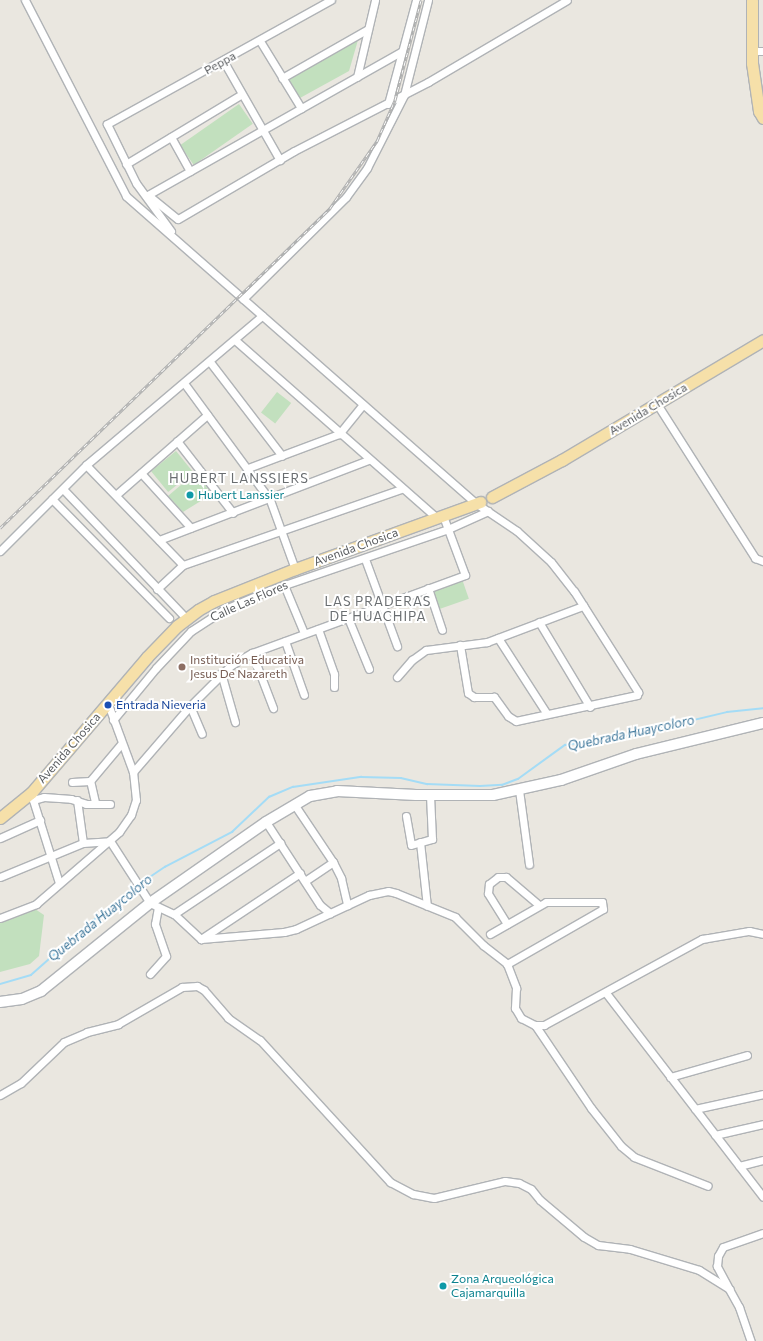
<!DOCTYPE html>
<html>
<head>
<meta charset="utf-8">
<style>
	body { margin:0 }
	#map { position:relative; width:763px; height:1341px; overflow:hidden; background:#eae7e0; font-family:Commissioner,sans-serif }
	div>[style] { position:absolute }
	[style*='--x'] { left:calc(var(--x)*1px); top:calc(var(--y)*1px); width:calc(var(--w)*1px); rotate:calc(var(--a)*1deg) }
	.green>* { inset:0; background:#c2e0be; transform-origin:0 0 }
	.stream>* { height:1.5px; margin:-0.75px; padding:0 0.75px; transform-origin:0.75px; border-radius:0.75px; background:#a4dcf6 }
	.roads { filter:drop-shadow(1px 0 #b0b3b6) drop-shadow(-1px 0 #b0b3b6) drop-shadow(0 1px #b0b3b6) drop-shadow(0 -1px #b0b3b6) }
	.minor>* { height:7px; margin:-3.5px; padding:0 3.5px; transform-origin:3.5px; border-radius:3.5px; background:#fff }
	.secondary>* { height:10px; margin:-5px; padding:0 5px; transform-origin:5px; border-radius:5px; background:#fff }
	.primary>* { height:11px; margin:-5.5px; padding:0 5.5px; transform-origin:5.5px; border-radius:5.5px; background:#f6e0a9 }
	.rail>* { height:3px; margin-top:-1.5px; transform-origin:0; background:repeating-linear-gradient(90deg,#fff 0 4.5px,#aeafaf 0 9px); box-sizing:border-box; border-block:1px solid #aeafaf }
	.dots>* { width:11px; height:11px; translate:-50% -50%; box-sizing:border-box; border:2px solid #fff; border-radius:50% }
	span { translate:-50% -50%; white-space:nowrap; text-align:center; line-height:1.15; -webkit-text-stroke:4px #fff; paint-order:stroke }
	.street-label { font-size:12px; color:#595c5f }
	.culture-label { font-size:12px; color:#0d838f }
	.left { translate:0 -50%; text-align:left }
	.education-label { font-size:12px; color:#785e54 }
	.transit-label { font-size:12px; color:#164399 }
	.neighbourhood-label { font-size:13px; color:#6a6e71; letter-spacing:1px }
	.water-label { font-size:13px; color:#41799c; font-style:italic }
</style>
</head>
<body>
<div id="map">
	<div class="green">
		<div style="clip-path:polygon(358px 40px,349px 71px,300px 98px,288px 78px)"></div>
		<div style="left:239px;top:104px;width:24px;height:72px;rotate:55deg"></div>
		<div style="left:277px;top:392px;width:18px;height:26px;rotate:38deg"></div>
		<div style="left:176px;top:451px;width:27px;height:32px;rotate:51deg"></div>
		<div style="clip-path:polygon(195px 473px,212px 494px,183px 512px,168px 496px)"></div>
		<div style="left:462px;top:579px;width:21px;height:34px;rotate:71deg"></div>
		<div style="clip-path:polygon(35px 909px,44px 915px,39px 956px,30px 964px,0 972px,0 921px)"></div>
	</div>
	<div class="stream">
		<div style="--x:141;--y:883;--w:29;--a:-34"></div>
		<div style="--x:165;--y:867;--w:76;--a:-27.6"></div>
		<div style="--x:232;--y:832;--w:51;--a:-43.4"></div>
		<div style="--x:269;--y:797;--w:26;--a:-23"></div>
		<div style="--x:293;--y:787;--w:69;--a:-8.4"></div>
		<div style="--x:361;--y:777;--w:40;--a:1.4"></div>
		<div style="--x:401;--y:778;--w:27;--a:13"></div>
		<div style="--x:427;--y:784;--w:53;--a:2.2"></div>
		<div style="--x:480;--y:786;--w:22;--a:-3"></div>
		<div style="--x:502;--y:785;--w:17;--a:-21"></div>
		<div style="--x:518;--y:779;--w:58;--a:-35.9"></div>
		<div style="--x:565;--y:745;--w:71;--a:-8.9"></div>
		<div style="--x:635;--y:734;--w:95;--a:-13.4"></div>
		<div style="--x:727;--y:712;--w:36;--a:-6"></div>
		<div style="--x:0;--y:984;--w:32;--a:-16"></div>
		<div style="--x:31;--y:975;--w:79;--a:-41.4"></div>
		<div style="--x:90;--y:923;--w:58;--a:-38"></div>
	</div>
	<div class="roads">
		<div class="minor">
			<div style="--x:25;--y:0;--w:220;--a:62.7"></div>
			<div style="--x:126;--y:196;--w:467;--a:41.3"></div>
			<div style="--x:477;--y:504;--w:48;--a:34"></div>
			<div style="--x:517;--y:531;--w:46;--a:42.4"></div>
			<div style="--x:551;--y:562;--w:37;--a:52"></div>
			<div style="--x:574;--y:591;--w:120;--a:57.6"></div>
			<div style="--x:638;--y:692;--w:3;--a:108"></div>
			<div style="--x:637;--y:695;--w:124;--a:167.9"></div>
			<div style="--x:516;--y:721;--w:9;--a:-148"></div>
			<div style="--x:508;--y:716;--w:24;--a:-126"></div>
			<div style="--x:494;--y:697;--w:20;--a:180"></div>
			<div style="--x:474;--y:697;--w:7;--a:-146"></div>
			<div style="--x:468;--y:693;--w:49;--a:-99.5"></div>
			<div style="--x:260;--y:41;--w:79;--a:58.5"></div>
			<div style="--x:752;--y:51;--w:11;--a:0"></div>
			<div style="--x:224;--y:62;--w:113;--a:60.3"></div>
			<div style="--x:357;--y:77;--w:79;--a:-76.8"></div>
			<div style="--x:282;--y:78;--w:99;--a:-29.7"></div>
			<div style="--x:388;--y:104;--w:108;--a:-74.9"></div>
			<div style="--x:171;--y:137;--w:39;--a:61"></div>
			<div style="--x:126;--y:164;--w:135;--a:-31.1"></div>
			<div style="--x:148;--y:195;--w:38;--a:39"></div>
			<div style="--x:178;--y:219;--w:134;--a:-30.4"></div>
			<div style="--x:294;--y:151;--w:151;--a:-27.2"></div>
			<div style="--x:428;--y:82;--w:161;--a:-30.5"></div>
			<div style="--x:146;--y:196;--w:294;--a:-29.5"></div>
			<div style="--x:171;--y:231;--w:59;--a:-126.1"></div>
			<div style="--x:136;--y:183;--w:66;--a:-116.2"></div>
			<div style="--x:107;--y:124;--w:256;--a:-29"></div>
			<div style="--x:243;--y:299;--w:145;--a:-44.7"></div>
			<div style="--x:346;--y:197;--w:36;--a:-54"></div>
			<div style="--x:367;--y:168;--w:82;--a:-63.1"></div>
			<div style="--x:404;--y:95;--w:98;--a:-75.8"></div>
			<div style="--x:235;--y:340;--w:269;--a:41.4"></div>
			<div style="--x:210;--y:362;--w:118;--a:52.5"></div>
			<div style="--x:184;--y:383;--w:145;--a:53.7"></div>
			<div style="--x:270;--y:500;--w:73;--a:70.1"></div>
			<div style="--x:657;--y:404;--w:183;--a:57.5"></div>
			<div style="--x:755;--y:558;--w:9;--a:21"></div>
			<div style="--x:177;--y:441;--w:91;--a:52.1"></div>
			<div style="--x:86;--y:465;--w:139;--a:45.9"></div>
			<div style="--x:248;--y:468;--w:97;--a:-20.5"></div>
			<div style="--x:339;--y:434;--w:38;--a:-51"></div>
			<div style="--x:141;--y:473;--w:74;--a:47.7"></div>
			<div style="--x:63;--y:489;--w:178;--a:46.4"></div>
			<div style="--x:117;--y:494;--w:120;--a:-41.3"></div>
			<div style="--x:52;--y:499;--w:167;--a:45.5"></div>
			<div style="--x:159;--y:540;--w:224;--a:-20.9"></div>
			<div style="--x:0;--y:551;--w:122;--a:-45"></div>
			<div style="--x:86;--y:465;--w:231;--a:-40.3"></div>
			<div style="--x:365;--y:559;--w:93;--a:69.8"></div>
			<div style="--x:284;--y:585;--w:52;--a:67.4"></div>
			<div style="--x:428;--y:588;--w:44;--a:71.6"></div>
			<div style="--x:157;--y:589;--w:35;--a:-43"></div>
			<div style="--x:183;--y:565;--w:231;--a:-19.2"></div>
			<div style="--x:348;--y:618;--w:55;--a:67.6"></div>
			<div style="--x:539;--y:622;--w:99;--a:59"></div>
			<div style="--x:318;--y:629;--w:48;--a:70.4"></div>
			<div style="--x:334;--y:674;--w:13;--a:90"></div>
			<div style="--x:498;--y:638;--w:90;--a:57.2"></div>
			<div style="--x:285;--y:641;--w:57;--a:70.6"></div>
			<div style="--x:252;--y:653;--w:59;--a:69.1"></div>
			<div style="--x:221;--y:673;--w:51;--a:74.1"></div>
			<div style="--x:397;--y:677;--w:23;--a:-49"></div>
			<div style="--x:412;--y:660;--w:17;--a:-36"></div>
			<div style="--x:426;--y:650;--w:62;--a:-7.5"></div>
			<div style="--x:487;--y:642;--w:103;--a:-20.6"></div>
			<div style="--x:190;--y:706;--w:30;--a:67"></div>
			<div style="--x:113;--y:720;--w:67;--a:-50.4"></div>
			<div style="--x:156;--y:668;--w:51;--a:-46.6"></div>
			<div style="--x:191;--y:631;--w:38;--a:-33"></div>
			<div style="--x:223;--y:610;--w:51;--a:-23.1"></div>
			<div style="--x:270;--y:590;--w:188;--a:-18.9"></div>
			<div style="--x:448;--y:529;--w:44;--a:-24.2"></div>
			<div style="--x:133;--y:772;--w:87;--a:-49.2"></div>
			<div style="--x:190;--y:706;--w:57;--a:-45"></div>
			<div style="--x:230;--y:666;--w:26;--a:-31"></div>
			<div style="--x:252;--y:653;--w:227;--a:-20.1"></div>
			<div style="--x:465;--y:575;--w:63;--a:-110.4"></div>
			<div style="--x:72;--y:782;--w:18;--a:-3"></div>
			<div style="--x:519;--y:790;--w:75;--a:82.3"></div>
			<div style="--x:77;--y:800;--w:43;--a:82.1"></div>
			<div style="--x:95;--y:802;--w:22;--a:-103"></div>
			<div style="--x:90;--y:781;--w:48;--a:-50"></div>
			<div style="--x:294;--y:804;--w:70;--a:56.1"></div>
			<div style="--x:333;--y:862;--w:18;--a:63"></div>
			<div style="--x:341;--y:878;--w:28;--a:77"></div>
			<div style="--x:406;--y:816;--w:29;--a:80"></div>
			<div style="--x:411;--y:845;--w:22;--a:-16"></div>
			<div style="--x:432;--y:839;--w:44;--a:-92.6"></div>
			<div style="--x:266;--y:822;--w:99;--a:57"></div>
			<div style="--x:320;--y:905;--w:13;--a:39"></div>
			<div style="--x:0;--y:838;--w:44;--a:-24.2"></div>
			<div style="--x:420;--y:842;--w:64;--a:83.8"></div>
			<div style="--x:0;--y:877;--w:90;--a:-22.3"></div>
			<div style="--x:83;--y:843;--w:27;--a:-4"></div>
			<div style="--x:110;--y:841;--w:74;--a:57.2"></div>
			<div style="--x:150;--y:903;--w:26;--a:25"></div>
			<div style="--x:174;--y:914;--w:37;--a:43"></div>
			<div style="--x:201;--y:939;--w:83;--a:-4.8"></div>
			<div style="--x:284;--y:932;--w:12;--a:-14"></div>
			<div style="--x:296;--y:929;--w:81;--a:-25"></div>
			<div style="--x:369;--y:895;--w:19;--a:-12"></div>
			<div style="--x:388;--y:891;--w:8;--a:14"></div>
			<div style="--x:396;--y:893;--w:64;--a:22.1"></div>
			<div style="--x:455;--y:917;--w:40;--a:45"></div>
			<div style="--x:483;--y:945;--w:31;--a:38"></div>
			<div style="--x:507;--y:964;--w:26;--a:69"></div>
			<div style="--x:516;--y:988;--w:20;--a:93"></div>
			<div style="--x:515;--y:1008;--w:12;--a:59"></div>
			<div style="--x:521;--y:1018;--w:16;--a:27"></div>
			<div style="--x:535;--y:1025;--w:9;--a:0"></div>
			<div style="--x:544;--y:1025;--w:180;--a:-28.6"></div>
			<div style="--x:702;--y:939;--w:48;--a:-9.7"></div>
			<div style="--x:749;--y:931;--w:14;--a:12"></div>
			<div style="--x:305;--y:881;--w:34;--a:-34"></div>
			<div style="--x:59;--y:883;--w:87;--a:-107.4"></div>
			<div style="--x:33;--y:800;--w:11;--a:-15"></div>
			<div style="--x:44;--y:797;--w:27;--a:4"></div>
			<div style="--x:71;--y:799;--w:16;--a:18"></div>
			<div style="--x:86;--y:804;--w:24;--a:0"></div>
			<div style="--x:174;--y:914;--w:128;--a:-33.8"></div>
			<div style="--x:0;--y:918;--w:39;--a:-21"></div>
			<div style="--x:36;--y:904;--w:110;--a:-40.9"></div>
			<div style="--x:119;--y:832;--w:21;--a:-55"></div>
			<div style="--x:131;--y:815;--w:16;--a:-72"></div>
			<div style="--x:136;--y:800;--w:28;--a:-96"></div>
			<div style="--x:133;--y:772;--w:72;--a:-110.2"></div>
			<div style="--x:507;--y:924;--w:36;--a:-122"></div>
			<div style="--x:488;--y:893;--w:9;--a:-84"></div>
			<div style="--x:489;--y:884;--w:11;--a:-38"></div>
			<div style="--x:498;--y:877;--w:8;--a:0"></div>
			<div style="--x:506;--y:877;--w:43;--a:40.3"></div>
			<div style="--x:490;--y:934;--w:64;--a:-29.7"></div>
			<div style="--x:546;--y:902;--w:56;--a:0"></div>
			<div style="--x:602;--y:902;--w:7;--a:82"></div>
			<div style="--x:603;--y:909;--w:111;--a:150.2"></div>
			<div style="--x:201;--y:939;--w:119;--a:-33.7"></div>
			<div style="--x:150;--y:974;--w:24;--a:-48"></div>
			<div style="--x:166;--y:956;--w:34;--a:-109"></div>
			<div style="--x:155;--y:924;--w:17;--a:-80"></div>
			<div style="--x:606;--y:993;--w:257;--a:52.4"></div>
			<div style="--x:535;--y:1025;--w:100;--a:56"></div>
			<div style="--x:591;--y:1108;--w:48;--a:51.7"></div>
			<div style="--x:621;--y:1146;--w:17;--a:40"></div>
			<div style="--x:634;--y:1157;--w:79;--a:21.4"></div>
			<div style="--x:670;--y:1077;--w:80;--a:-15.9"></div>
			<div style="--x:0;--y:1095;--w:24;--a:-30"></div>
			<div style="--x:21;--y:1083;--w:59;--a:-43.6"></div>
			<div style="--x:64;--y:1042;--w:25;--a:-23"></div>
			<div style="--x:87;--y:1032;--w:32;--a:-14"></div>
			<div style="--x:118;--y:1024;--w:74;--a:-30"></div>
			<div style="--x:182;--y:987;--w:15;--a:-4"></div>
			<div style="--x:197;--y:986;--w:8;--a:30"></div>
			<div style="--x:204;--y:990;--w:37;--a:49"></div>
			<div style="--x:228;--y:1018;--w:39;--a:35"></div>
			<div style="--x:260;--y:1040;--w:193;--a:47.5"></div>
			<div style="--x:390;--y:1182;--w:26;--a:28"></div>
			<div style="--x:413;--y:1194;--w:21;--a:11"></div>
			<div style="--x:434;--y:1198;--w:73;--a:-13.5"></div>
			<div style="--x:505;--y:1181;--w:14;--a:8"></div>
			<div style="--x:519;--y:1183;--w:13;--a:27"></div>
			<div style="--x:531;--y:1189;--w:14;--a:51"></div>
			<div style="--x:540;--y:1200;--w:57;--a:40.1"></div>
			<div style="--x:584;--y:1237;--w:16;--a:30"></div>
			<div style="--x:598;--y:1245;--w:32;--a:7"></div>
			<div style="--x:630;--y:1249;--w:72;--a:16.9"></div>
			<div style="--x:699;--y:1270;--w:36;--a:32"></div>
			<div style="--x:729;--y:1289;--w:21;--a:61"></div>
			<div style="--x:739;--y:1307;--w:36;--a:71"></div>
			<div style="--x:695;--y:1109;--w:70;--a:-12.4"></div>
			<div style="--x:715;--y:1135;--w:49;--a:-12.9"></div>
			<div style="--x:739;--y:1166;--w:25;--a:-14"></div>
			<div style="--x:728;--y:1287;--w:24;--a:-118"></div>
			<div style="--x:717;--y:1266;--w:10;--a:-84"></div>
			<div style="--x:718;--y:1256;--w:10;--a:-61"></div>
			<div style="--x:723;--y:1247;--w:42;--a:-19.3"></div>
		</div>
		<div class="secondary">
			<div style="--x:0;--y:1002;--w:22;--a:-8"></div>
			<div style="--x:22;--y:999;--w:21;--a:-23"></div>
			<div style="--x:41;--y:991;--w:140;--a:-38.9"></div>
			<div style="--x:150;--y:903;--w:141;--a:-34.9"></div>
			<div style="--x:266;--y:822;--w:51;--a:-30.6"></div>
			<div style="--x:310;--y:796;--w:27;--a:-10"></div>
			<div style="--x:337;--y:791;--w:79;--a:2.9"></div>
			<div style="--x:416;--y:795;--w:77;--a:0"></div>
			<div style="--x:493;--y:795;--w:70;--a:-12.4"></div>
			<div style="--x:561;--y:780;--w:79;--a:-19.1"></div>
			<div style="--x:636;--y:754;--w:131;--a:-13.7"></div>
		</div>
		<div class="primary">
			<div style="--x:752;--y:0;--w:63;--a:90"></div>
			<div style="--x:752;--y:63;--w:49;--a:81.7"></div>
			<div style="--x:759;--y:111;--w:8;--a:60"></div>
			<div style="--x:492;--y:497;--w:79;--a:-27.9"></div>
			<div style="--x:562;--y:460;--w:234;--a:-30.8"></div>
			<div style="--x:0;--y:818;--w:40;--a:-39"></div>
			<div style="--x:31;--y:793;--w:179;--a:-49.5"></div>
			<div style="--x:147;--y:657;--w:43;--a:-45.9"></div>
			<div style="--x:177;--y:626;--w:26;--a:-37"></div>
			<div style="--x:198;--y:610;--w:18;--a:-29"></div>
			<div style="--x:214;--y:601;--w:87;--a:-21.6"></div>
			<div style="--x:295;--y:569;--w:197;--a:-19.9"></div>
		</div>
	</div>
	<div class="rail">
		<div style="--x:0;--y:528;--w:460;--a:-44.1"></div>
		<div style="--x:330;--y:208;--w:82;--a:-55"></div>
		<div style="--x:377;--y:141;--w:45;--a:-66.3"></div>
		<div style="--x:395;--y:100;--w:103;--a:-75.4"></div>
	</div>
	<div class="dots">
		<div style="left:190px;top:495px;background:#0f9aa8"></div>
		<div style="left:182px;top:667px;background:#8d6e63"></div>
		<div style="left:108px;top:705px;background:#1a4fb4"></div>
		<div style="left:443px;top:1286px;background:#0f9aa8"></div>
	</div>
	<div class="street-label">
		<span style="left:220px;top:63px;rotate:-29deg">Peppa</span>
		<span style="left:648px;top:409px;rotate:-31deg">Avenida Chosica</span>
		<span style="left:356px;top:547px;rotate:-20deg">Avenida Chosica</span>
		<span style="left:249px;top:601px;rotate:-24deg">Calle Las Flores</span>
		<span style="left:69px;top:748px;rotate:-49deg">Avenida Chosica</span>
	</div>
	<div class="culture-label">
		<span class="left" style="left:198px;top:495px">Hubert Lanssier</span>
		<span class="left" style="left:451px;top:1286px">Zona Arqueológica<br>Cajamarquilla</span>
	</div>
	<div class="education-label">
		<span class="left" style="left:190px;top:667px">Institución Educativa<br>Jesus De Nazareth</span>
	</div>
	<div class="transit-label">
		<span class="left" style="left:116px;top:705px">Entrada Nieveria</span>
	</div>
	<div class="neighbourhood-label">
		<span style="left:239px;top:478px">HUBERT LANSSIERS</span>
		<span style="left:378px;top:609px">LAS PRADERAS<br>DE HUACHIPA</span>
	</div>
	<div class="water-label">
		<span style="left:631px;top:733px;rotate:-12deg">Quebrada Huaycoloro</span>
		<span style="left:100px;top:918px;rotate:-39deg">Quebrada Huaycoloro</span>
	</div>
</div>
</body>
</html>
